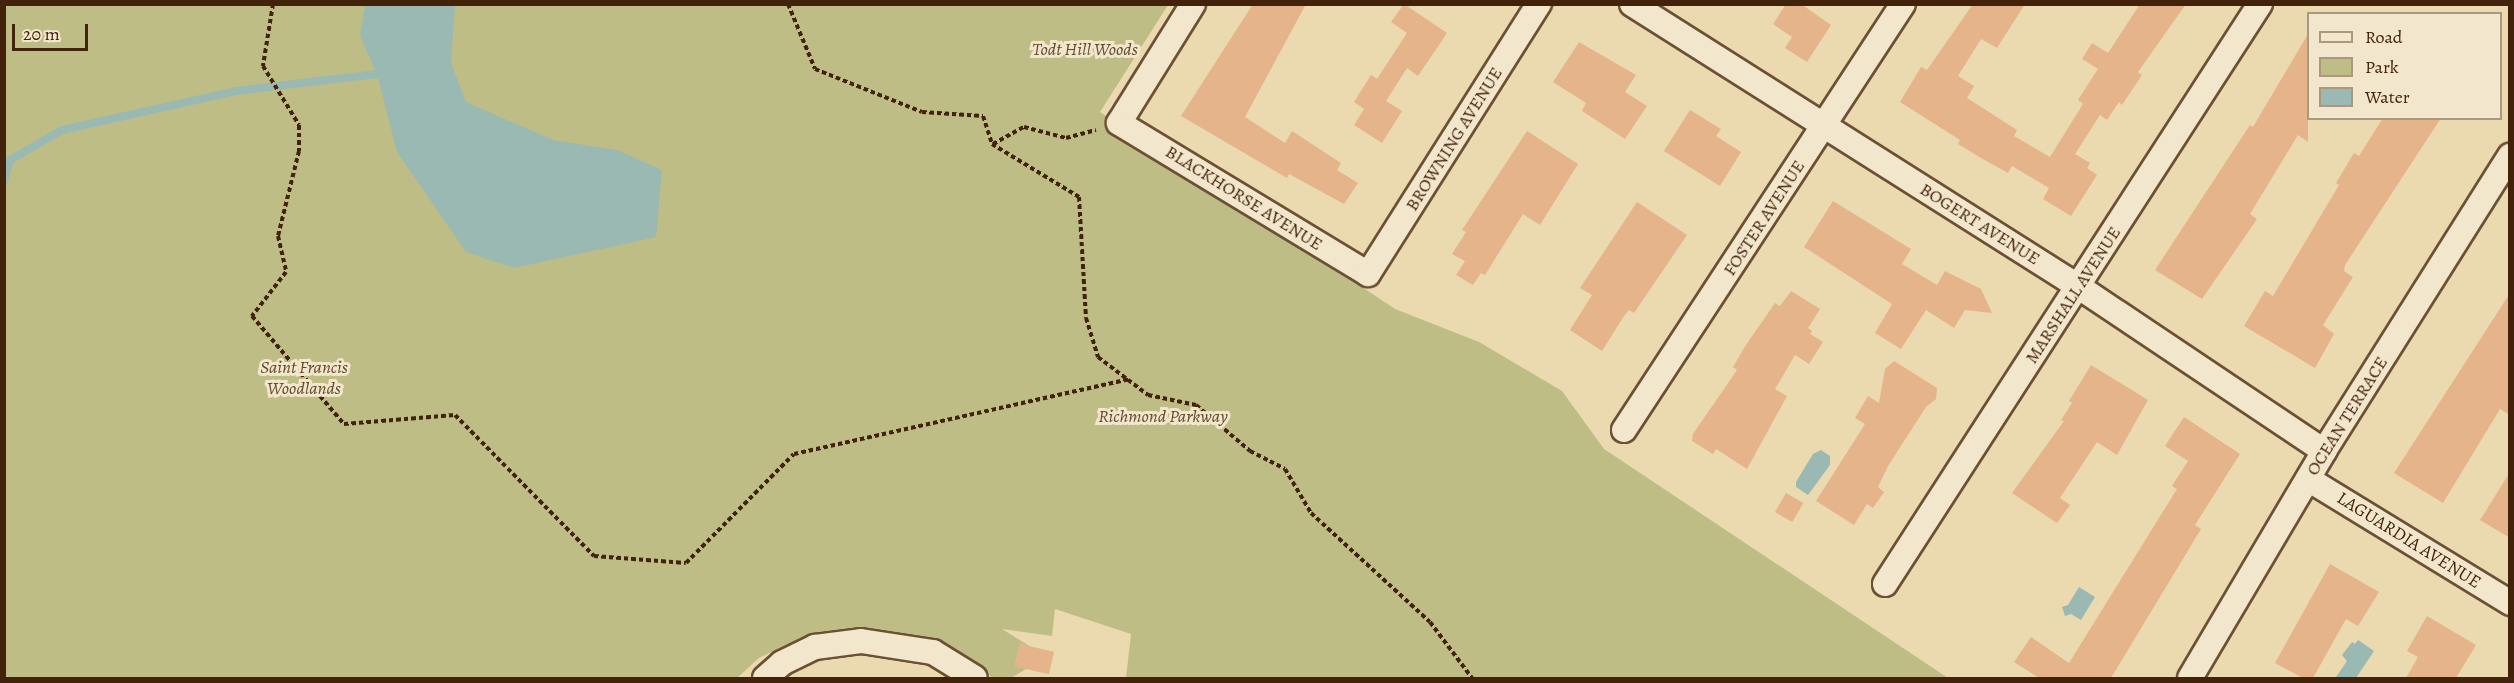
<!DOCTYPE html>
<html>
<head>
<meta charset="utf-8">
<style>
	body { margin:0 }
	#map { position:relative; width:2514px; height:683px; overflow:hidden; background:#ebd9b0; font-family:Alegreya,serif }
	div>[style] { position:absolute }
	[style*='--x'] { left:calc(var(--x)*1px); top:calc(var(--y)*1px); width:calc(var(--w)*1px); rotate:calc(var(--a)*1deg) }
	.green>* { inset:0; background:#bfbd86 }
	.water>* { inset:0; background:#99b9b2 }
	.stream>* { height:8px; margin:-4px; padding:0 4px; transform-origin:4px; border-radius:4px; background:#99b9b2 }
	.building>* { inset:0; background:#e5b48a; transform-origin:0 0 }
	.path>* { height:4px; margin-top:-2px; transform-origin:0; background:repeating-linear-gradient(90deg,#42220a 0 4.5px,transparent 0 7.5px) }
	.roads { filter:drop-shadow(2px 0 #6c5034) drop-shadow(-2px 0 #6c5034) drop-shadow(0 2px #6c5034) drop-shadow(0 -2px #6c5034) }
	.minor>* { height:24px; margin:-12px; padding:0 12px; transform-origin:12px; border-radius:12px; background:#f2e6cc }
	span { translate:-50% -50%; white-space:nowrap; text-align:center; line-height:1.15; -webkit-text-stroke:6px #f2e6cc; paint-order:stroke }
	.park-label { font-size:18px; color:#614929; font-style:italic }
	.street-label { font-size:18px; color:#42220a }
	.frame { position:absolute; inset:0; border:6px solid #42220a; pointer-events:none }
	.legend { position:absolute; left:2307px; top:12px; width:195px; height:108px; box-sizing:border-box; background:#f2e6cc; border:2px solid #ac987e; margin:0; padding:8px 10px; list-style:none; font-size:18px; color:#42220a }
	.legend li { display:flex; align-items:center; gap:12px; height:30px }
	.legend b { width:30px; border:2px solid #ac987e }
	.scale { position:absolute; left:12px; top:24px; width:76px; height:27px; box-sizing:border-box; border:3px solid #42220a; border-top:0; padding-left:8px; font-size:18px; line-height:21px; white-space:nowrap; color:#42220a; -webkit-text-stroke:4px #f2e6cc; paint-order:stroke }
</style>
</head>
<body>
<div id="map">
	<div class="green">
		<div style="clip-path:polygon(4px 5px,1168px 5px,1100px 112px,1395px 309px,1479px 342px,1562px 391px,1604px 449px,1948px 678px,1126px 678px,1131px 634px,1055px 609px,1052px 636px,1002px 629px,1031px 647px,1020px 644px,1015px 666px,1026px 669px,1011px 678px,993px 678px,961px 655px,926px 641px,875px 632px,825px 634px,788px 644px,759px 658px,737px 678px,5px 678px)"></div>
	</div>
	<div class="water">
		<div style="clip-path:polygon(365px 5px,455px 5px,451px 63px,466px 102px,553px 140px,617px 150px,662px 170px,656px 237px,514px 268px,466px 252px,397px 152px,377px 74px,360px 36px)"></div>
		<div style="clip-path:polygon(1821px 450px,1830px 456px,1830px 465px,1808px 495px,1796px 487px,1796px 482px,1813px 454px)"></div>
		<div style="clip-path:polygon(2079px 587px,2095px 597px,2081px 620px,2071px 614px,2065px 616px,2062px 607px,2068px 605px)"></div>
		<div style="clip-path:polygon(2358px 640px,2374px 651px,2356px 678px,2339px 678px,2336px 677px,2347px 661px,2342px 655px,2352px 642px,2355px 644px)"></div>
	</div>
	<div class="stream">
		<div style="--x:4;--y:181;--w:22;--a:-74"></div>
		<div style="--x:10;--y:160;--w:60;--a:-30"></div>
		<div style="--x:62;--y:130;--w:178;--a:-12.6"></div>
		<div style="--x:236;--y:91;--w:142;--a:-6.9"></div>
		<div style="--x:377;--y:74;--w:11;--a:34"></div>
	</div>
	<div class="building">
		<div style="clip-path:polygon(1253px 4px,1306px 4px,1245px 117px,1285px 143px,1292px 131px,1341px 163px,1337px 170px,1358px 183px,1344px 204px,1289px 174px,1287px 178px,1181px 116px)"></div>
		<div style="clip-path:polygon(1404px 4px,1447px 33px,1418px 76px,1407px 68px,1386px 101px,1402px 111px,1382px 143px,1354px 125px,1364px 109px,1354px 102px,1371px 75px,1377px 79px,1407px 33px,1391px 22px)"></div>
		<div style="clip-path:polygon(1786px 4px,1801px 4px,1831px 25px,1807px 62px,1785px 48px,1792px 37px,1773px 24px)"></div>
		<div style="clip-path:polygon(1973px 4px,2025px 4px,1997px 48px,1981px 39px,1958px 76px,1974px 86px,1967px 98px,2017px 130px,2014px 136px,2050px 157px,2083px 104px,2078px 100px,2098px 69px,2082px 59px,2092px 43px,2108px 53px,2140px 4px,2186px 4px,2138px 72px,2142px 75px,2122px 105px,2119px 102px,2107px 120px,2100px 115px,2075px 154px,2090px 163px,2087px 168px,2097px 175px,2071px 216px,2043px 199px,2049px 188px,2012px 166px,2008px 173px,1981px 158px,1958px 144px,1960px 140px,1900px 102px,1921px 67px,1927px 70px)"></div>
		<div style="clip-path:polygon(2308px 34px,2308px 142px,2298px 135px,2250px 214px,2257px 219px,2202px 299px,2155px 270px,2250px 125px,2253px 127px)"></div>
		<div style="clip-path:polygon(1579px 42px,1636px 75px,1625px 92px,1647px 106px,1625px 139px,1582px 111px,1586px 103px,1553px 82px)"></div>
		<div style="clip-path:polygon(1690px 110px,1721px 129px,1716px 136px,1741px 152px,1720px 186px,1664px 151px)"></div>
		<div style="clip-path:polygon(2383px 118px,2441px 118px,2345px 265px,2344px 271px,2353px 277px,2323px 325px,2334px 334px,2315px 368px,2244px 326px,2265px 291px,2273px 296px,2339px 185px,2336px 183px,2354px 153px,2359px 156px)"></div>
		<div style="clip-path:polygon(1527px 131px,1578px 164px,1540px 225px,1523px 214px,1485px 275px,1481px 273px,1473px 285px,1456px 275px,1465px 261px,1452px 254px,1466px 232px,1462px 230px)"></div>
		<div style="clip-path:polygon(1833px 201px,1911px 249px,1902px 264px,1937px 285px,1945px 271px,1981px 289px,1992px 313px,1965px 310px,1954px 328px,1926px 310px,1901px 349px,1875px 333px,1892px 304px,1804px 247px)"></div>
		<div style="clip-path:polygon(1637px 202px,1687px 235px,1634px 313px,1629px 310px,1624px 316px,1602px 351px,1570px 330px,1592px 295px,1580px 288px)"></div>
		<div style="clip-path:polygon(1791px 291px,1820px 309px,1808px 328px,1812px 331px,1810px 334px,1823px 342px,1809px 364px,1795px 355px,1775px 389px,1787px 396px,1747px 469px,1716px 449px,1713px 454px,1692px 441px,1693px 434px,1737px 370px,1733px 367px,1746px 345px,1775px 303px,1780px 306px)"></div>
		<div style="clip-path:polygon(2510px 293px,2510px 415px,2500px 409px,2443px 503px,2394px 473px)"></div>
		<div style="clip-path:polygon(1894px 361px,1937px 388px,1936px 399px,1926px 407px,1888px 466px,1878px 487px,1884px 492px,1873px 508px,1867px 504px,1854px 525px,1816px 501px,1865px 424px,1855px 418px,1868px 396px,1879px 403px,1885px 369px)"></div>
		<div style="clip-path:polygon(2091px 365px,2148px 400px,2117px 455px,2097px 442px,2060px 498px,2070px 505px,2057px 523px,2012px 493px,2064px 421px,2061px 420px,2072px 403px,2069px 401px)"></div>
		<div style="clip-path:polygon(2184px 417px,2240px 454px,2195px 525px,2201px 529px,2111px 678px,2039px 678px,2014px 662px,2031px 637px,2069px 663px,2177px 489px,2172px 486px,2188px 461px,2165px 446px)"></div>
		<div style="clip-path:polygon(2510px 472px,2510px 538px,2480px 520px)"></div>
		<div style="left:1786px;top:493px;width:20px;height:22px;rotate:30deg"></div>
		<div style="clip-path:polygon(2330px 564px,2379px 592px,2358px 626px,2346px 619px,2313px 678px,2303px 678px,2275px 663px)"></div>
		<div style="clip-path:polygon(2427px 616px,2476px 645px,2456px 678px,2406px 678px,2418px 657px,2407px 651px)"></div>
		<div style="left:1020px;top:644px;width:35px;height:23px;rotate:13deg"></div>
	</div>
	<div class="path">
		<div style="--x:273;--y:4;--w:63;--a:99.2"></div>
		<div style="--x:263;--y:66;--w:69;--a:58.6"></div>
		<div style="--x:299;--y:125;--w:26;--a:90"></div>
		<div style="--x:299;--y:151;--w:88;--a:103.9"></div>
		<div style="--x:278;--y:236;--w:37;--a:77"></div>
		<div style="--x:286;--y:272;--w:56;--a:127.7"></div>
		<div style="--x:252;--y:316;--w:142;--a:49.6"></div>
		<div style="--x:344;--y:424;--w:111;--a:-4.6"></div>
		<div style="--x:455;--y:415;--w:198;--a:45.4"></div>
		<div style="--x:594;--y:556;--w:92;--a:4.4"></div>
		<div style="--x:686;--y:563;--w:153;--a:-45.3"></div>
		<div style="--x:794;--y:454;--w:343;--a:-12.6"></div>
		<div style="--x:788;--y:4;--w:70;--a:67.4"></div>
		<div style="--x:815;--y:69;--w:115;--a:21.9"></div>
		<div style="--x:922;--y:112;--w:61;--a:3.8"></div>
		<div style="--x:983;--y:116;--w:29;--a:72"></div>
		<div style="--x:992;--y:144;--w:102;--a:31.3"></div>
		<div style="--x:1079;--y:197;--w:121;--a:86.7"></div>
		<div style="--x:1086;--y:318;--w:41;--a:72.9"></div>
		<div style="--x:1098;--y:357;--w:63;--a:37.2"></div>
		<div style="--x:1148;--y:395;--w:49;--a:11.8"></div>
		<div style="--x:1196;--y:405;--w:71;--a:40.4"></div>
		<div style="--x:1250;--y:451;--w:39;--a:27"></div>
		<div style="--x:1285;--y:469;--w:51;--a:59.4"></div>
		<div style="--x:1311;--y:513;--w:161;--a:42.5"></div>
		<div style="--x:1430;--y:622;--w:70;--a:53.1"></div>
		<div style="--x:993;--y:144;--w:35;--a:-29"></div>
		<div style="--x:1024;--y:127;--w:43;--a:14.7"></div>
		<div style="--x:1066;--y:138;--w:31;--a:-15"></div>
	</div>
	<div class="roads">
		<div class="minor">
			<div style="--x:1193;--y:4;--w:140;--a:121.9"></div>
			<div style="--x:1119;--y:123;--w:291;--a:31.2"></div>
			<div style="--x:1368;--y:274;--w:320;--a:-57.7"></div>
			<div style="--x:1632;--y:4;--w:529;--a:32.34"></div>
			<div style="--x:2079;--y:287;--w:295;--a:33.8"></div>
			<div style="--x:1624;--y:430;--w:509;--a:-56.78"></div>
			<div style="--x:2308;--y:479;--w:237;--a:31.5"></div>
			<div style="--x:1885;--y:584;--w:691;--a:-57.12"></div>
			<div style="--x:765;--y:678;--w:23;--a:-41"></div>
			<div style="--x:782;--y:663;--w:37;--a:-26"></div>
			<div style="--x:815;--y:647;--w:46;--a:-7.4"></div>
			<div style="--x:861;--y:641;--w:73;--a:8.7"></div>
			<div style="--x:933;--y:652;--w:49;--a:31.8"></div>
			<div style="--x:2190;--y:678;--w:264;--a:-59.4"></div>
			<div style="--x:2324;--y:451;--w:349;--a:-57.8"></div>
		</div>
	</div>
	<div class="park-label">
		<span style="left:1085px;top:49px">Todt Hill Woods</span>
		<span style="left:304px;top:378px">Saint Francis<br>Woodlands</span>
		<span style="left:1163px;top:416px">Richmond Parkway</span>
	</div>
	<div class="street-label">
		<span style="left:1454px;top:139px;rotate:-58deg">BROWNING AVENUE</span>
		<span style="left:1244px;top:198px;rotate:32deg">BLACKHORSE AVENUE</span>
		<span style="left:1764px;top:218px;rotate:-57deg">FOSTER AVENUE</span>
		<span style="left:1980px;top:224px;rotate:32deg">BOGERT AVENUE</span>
		<span style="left:2073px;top:295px;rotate:-57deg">MARSHALL AVENUE</span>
		<span style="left:2347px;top:416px;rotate:-58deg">OCEAN TERRACE</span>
		<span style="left:2409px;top:540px;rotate:32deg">LAGUARDIA AVENUE</span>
	</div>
	<div class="frame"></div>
	<ul class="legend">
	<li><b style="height:8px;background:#f2e6cc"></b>Road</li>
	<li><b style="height:16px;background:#bfbd86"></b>Park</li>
	<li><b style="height:16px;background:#99b9b2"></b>Water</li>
	</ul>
	<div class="scale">20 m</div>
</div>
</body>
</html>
